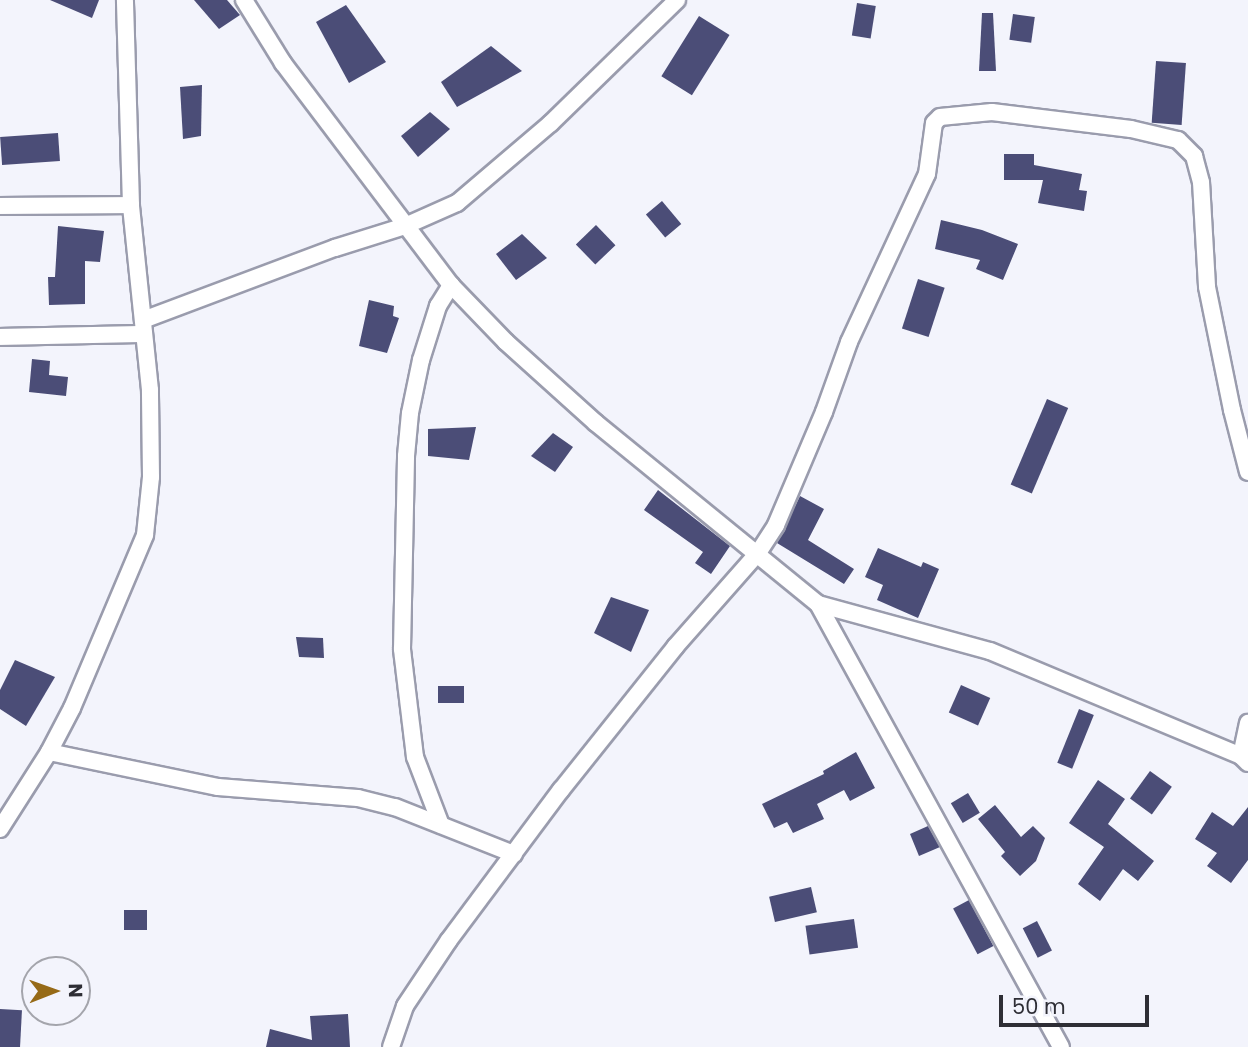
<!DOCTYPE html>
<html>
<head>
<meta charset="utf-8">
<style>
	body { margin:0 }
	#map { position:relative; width:1248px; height:1047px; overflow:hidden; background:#f3f4fc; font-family:Poppins,sans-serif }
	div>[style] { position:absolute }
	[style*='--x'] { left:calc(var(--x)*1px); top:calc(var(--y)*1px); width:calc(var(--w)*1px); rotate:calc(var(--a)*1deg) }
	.building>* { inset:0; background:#4b4d77; transform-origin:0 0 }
	.roads { filter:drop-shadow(2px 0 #9a9cad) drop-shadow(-2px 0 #9a9cad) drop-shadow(0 2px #9a9cad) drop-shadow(0 -2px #9a9cad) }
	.street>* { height:16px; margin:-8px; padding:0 8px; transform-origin:8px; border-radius:8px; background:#fff }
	span { translate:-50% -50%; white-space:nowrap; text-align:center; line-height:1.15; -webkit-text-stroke:7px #f3f4fc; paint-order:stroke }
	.north { position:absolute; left:21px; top:956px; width:70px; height:70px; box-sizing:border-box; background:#f3f4fc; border:2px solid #a4a5ac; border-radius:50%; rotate:89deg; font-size:19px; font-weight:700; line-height:28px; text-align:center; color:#2e2e35 }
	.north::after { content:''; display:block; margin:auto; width:24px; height:32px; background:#966a17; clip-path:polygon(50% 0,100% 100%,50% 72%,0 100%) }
	.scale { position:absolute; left:999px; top:995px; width:150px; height:32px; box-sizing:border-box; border:4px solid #2e2e35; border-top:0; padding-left:9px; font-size:21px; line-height:24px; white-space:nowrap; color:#2e2e35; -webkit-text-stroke:5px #f3f4fc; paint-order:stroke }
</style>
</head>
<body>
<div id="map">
	<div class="building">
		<div style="clip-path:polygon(50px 0,99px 0,92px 18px)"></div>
		<div style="clip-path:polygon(194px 0,227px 0,240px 15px,219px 29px)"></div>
		<div style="left:857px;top:3px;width:19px;height:33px;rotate:9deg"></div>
		<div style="clip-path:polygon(346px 5px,386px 62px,349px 83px,316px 22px)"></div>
		<div style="clip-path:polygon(982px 13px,993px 13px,996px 71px,979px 71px)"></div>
		<div style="left:1013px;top:14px;width:22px;height:26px;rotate:8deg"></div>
		<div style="left:699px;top:16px;width:36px;height:71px;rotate:32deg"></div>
		<div style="clip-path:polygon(491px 46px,522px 71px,457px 107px,441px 82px)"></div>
		<div style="left:1156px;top:61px;width:30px;height:62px;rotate:4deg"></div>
		<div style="clip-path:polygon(202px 85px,201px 136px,183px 139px,180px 87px)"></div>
		<div style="clip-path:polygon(430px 112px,450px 129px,418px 157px,401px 136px)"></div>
		<div style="left:58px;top:133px;width:28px;height:58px;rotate:86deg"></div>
		<div style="clip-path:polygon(1004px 154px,1034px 154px,1034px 165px,1082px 174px,1079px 190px,1087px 191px,1084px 211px,1038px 203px,1043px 180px,1004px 180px)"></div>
		<div style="left:662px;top:201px;width:30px;height:21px;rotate:50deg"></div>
		<div style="clip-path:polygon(941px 220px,982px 230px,1018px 244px,1003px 280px,976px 269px,980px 260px,935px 249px)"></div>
		<div style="left:596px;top:225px;width:28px;height:28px;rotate:46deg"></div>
		<div style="clip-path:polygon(58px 226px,104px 231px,100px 262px,85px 261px,85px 304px,49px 305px,48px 277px,55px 277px)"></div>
		<div style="clip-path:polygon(522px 234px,547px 258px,516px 280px,496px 254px)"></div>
		<div style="left:918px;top:279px;width:28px;height:52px;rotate:18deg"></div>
		<div style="clip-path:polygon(369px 300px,394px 306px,393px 316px,399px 318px,387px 353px,359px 346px)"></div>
		<div style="clip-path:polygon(32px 359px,50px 361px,49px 375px,68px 377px,66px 396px,29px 392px)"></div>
		<div style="left:1047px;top:399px;width:23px;height:93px;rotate:23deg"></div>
		<div style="clip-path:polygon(476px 427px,469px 460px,428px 456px,428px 429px)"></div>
		<div style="clip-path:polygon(553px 433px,573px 447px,555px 472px,531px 456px)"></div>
		<div style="clip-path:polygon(658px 490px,730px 546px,711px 574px,695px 563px,703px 552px,644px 510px)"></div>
		<div style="clip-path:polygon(800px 496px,824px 509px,808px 540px,854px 569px,844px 584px,777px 543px)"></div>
		<div style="clip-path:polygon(878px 548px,921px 567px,923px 562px,939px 569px,918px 618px,877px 600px,883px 585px,865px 577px)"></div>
		<div style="clip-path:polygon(611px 597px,649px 610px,631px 652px,594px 633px)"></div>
		<div style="clip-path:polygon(296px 637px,323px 638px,324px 658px,299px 657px)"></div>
		<div style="clip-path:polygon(15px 660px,55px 677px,26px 726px,0 709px,0 690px)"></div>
		<div style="left:961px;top:685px;width:32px;height:30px;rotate:24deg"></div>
		<div style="left:464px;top:686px;width:17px;height:26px;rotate:90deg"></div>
		<div style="left:1079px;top:709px;width:16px;height:58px;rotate:22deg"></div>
		<div style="clip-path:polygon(856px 752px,875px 788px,850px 801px,844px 790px,817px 804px,824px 819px,793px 833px,787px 822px,774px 828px,762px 804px,824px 774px,823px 771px)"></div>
		<div style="left:1150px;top:771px;width:27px;height:34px;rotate:36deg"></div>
		<div style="clip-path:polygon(1098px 780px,1125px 799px,1108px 824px,1154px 861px,1138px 881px,1123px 869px,1100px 901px,1078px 884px,1104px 847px,1069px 823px)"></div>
		<div style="left:968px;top:793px;width:23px;height:20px;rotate:59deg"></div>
		<div style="clip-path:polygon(995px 805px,1021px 837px,1033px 826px,1045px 838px,1036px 861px,1020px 876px,1001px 856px,1005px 852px,978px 819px)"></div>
		<div style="clip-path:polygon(1248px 807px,1248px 860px,1231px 883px,1207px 866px,1217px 853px,1195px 839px,1212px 812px,1233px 826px)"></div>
		<div style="clip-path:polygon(928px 826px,940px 847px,919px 856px,910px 834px)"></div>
		<div style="left:811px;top:887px;width:26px;height:43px;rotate:77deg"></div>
		<div style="left:969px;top:900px;width:52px;height:18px;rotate:62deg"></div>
		<div style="left:124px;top:910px;width:23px;height:20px"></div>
		<div style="left:854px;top:919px;width:29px;height:49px;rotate:82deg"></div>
		<div style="left:1037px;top:921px;width:33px;height:16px;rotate:63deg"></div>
		<div style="left:0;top:1009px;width:22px;height:38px;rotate:3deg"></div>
		<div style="clip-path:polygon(348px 1014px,350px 1047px,266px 1047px,270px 1029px,312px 1040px,310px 1016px)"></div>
	</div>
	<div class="roads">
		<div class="street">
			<div style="--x:244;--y:0;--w:74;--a:58.2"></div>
			<div style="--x:283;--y:63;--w:278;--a:52.9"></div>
			<div style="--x:451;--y:285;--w:79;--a:46"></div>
			<div style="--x:506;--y:342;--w:121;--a:42"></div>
			<div style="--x:596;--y:423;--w:286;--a:39.2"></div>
			<div style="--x:818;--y:604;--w:505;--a:61.25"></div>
			<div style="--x:0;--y:206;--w:131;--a:-0.4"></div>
			<div style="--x:143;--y:320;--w:205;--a:-20.6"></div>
			<div style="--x:335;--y:248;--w:73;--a:-17.4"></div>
			<div style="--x:405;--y:226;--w:57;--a:-23.9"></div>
			<div style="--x:457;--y:203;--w:123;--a:-40.4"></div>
			<div style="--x:551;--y:123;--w:176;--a:-44.3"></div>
			<div style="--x:0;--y:337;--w:144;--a:-1.2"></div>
			<div style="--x:818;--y:604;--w:178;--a:15.3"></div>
			<div style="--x:990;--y:651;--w:272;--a:22.7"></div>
			<div style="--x:1241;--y:756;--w:10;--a:45"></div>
			<div style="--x:49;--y:752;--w:173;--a:11.7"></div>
			<div style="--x:218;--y:787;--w:140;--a:4.5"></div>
			<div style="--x:358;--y:798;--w:38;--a:14"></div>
			<div style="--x:395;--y:807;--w:128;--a:21.6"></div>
			<div style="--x:1241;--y:756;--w:34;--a:-78"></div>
			<div style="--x:441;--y:825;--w:73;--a:-110.9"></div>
			<div style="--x:415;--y:757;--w:109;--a:-96.9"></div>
			<div style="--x:402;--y:649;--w:193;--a:-88.8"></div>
			<div style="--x:406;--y:456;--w:43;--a:-84.7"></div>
			<div style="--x:410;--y:413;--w:54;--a:-78.3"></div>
			<div style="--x:421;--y:360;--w:57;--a:-72.5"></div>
			<div style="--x:438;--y:306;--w:25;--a:-58"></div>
			<div style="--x:0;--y:829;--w:91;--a:-57.5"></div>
			<div style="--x:49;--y:752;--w:50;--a:-62.4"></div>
			<div style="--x:72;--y:708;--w:188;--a:-67.1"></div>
			<div style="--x:145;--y:535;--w:58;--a:-84.1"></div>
			<div style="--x:151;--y:477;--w:87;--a:-90.7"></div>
			<div style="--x:150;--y:390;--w:186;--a:-95.9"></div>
			<div style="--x:131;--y:205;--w:205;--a:-91.7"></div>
			<div style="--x:391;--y:1047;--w:43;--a:-71.1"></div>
			<div style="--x:405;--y:1006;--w:79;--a:-56.3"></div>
			<div style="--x:449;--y:940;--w:187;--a:-53.3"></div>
			<div style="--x:561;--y:790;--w:183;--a:-51.4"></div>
			<div style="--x:675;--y:647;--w:125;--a:-48.6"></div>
			<div style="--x:758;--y:553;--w:33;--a:-57"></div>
			<div style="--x:776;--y:525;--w:123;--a:-67"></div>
			<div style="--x:824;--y:412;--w:74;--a:-70.3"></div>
			<div style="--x:849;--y:342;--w:185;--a:-65.1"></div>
			<div style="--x:927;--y:174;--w:51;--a:-82.2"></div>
			<div style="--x:934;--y:123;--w:8;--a:-45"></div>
			<div style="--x:940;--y:117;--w:52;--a:-5.5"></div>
			<div style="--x:992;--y:112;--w:140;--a:7"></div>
			<div style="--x:1131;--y:129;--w:48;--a:13.2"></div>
			<div style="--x:1178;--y:140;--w:23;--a:45"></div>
			<div style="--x:1194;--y:156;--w:27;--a:75"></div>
			<div style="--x:1201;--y:182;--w:105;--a:86.7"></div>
			<div style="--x:1207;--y:287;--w:126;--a:78.5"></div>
			<div style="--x:1232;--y:410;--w:64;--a:75.5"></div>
		</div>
	</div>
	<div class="north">N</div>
	<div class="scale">50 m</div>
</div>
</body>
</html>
